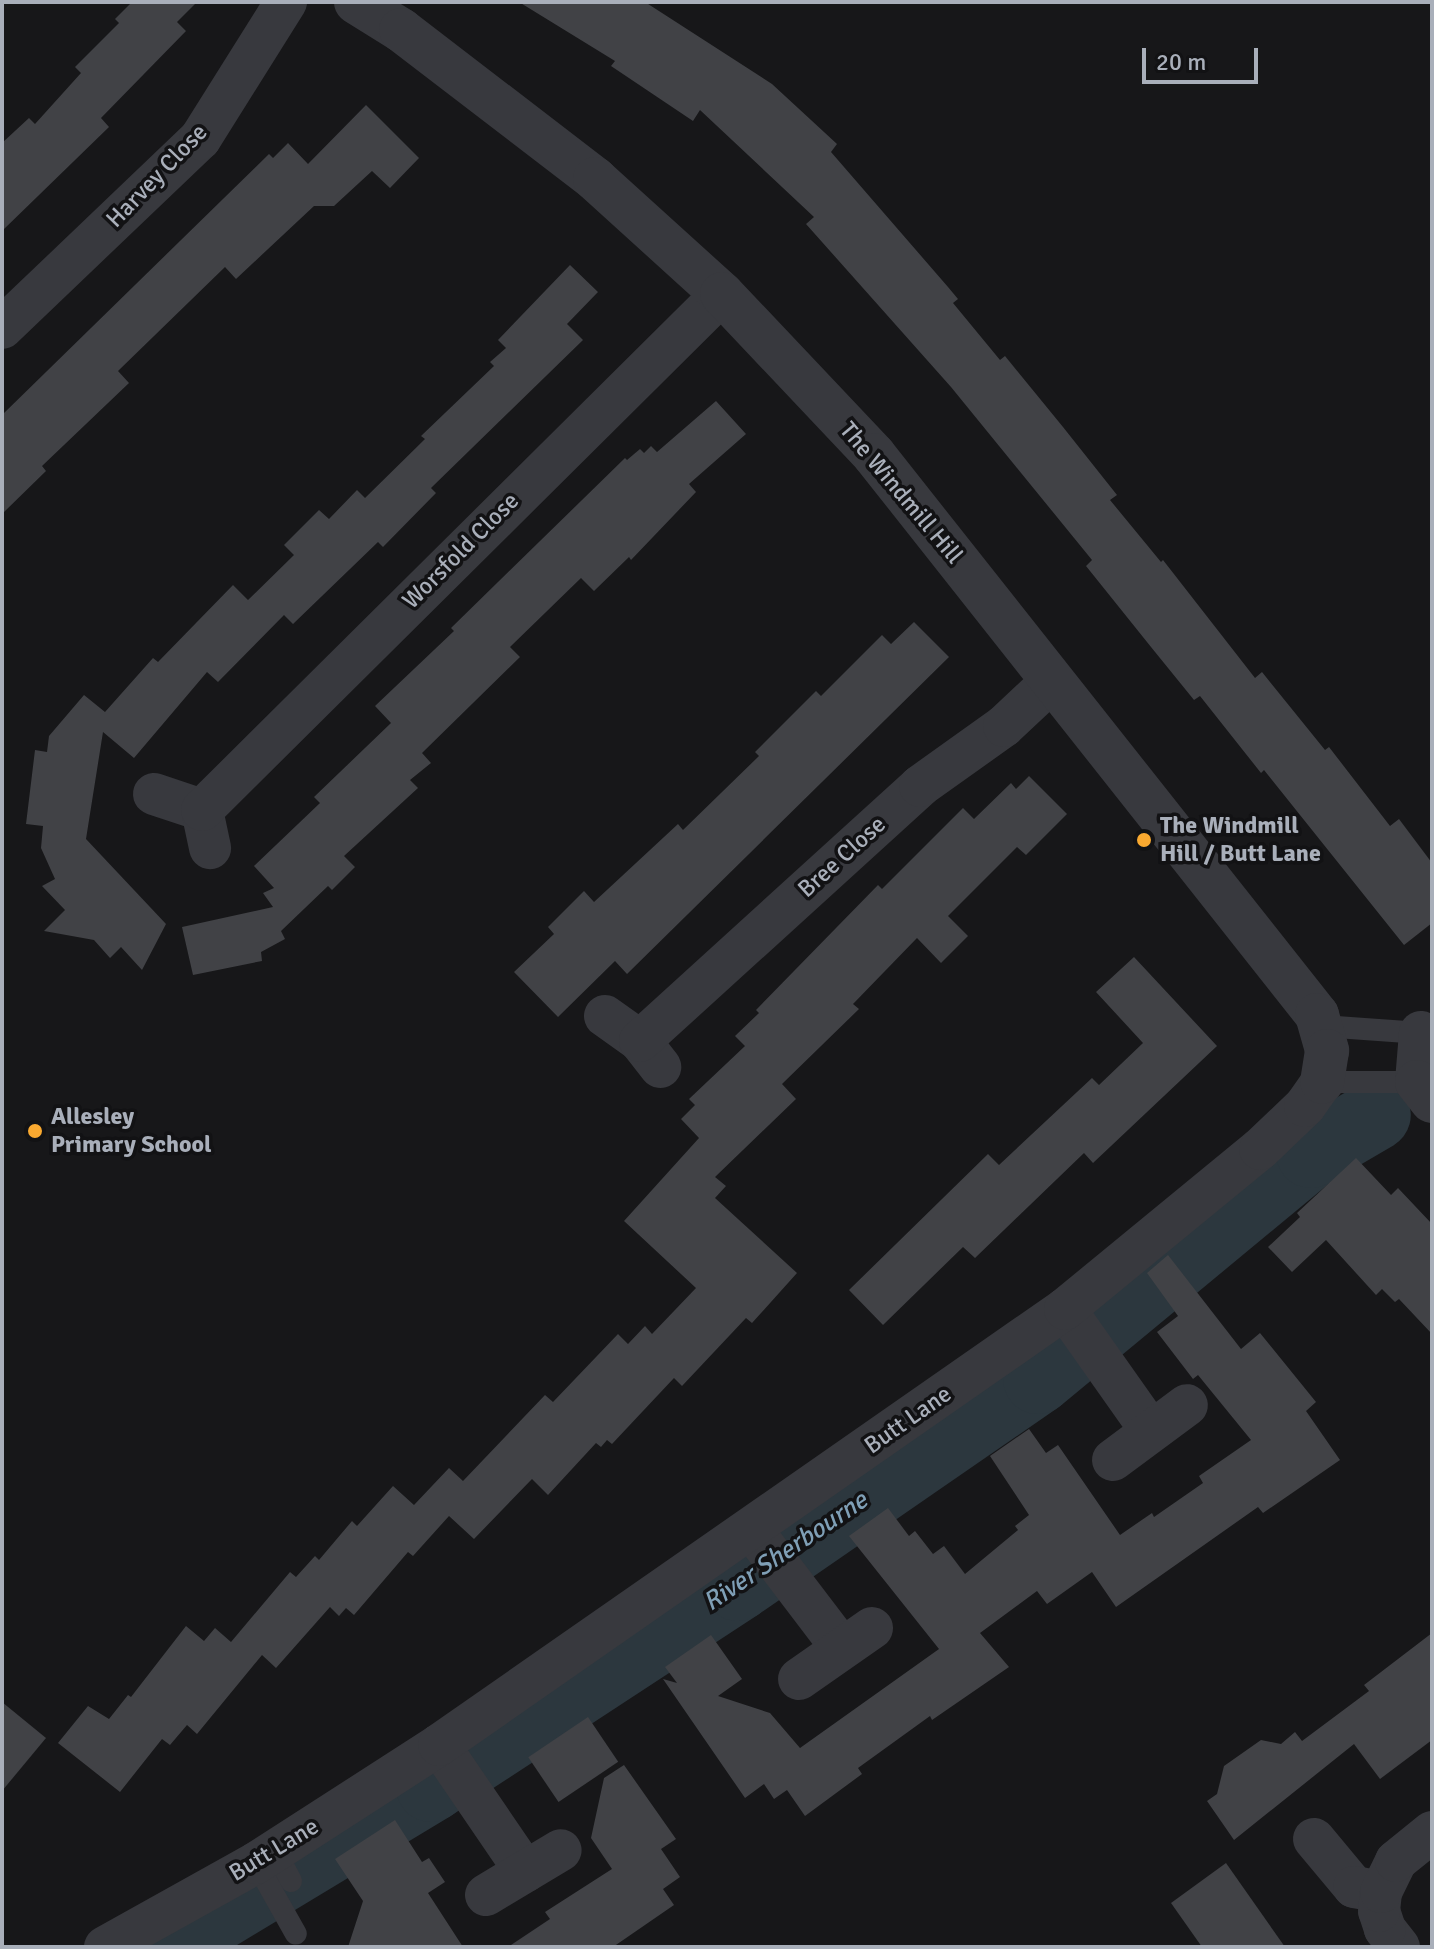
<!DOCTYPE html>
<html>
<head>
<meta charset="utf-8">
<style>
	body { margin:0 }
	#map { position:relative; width:1434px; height:1949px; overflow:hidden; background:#171719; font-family:Signika,sans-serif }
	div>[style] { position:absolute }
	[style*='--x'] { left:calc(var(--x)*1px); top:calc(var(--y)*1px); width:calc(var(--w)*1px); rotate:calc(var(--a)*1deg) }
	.river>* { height:70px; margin:-35px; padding:0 35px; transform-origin:35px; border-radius:35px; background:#2c373e }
	.building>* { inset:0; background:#414246; transform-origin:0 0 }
	.service>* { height:22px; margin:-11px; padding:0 11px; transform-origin:11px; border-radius:11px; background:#38393e }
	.minor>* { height:42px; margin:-21px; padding:0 21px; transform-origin:21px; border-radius:21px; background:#38393e }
	.tertiary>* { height:44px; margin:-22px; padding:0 22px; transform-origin:22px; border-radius:22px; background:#38393e }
	.dots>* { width:22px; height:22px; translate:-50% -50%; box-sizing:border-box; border:4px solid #121214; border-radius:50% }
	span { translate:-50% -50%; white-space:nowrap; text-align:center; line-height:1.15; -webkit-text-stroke:7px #121214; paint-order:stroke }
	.street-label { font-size:24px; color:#a9afba }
	.poi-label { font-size:24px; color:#a9afba; font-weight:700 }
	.left { translate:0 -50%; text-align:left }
	.water-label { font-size:26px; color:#7f9fb6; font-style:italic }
	.frame { position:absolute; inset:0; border:4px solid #a9afba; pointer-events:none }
	.scale { position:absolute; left:1142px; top:48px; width:116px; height:36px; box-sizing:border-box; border:4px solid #a9afba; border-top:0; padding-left:10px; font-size:24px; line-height:28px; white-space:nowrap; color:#a9afba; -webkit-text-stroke:6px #121214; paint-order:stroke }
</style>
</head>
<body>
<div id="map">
	<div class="river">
		<div style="--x:166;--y:1947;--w:310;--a:-31.1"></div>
		<div style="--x:431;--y:1787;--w:367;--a:-33.2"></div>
		<div style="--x:738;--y:1586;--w:364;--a:-34.6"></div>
		<div style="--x:1038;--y:1379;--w:354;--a:-39.6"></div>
		<div style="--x:1311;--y:1153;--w:75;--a:-30.3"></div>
	</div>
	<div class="building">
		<div style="clip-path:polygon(132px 2px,197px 2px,177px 22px,186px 31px,101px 118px,109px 127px,2px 231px,2px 143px,29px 118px,35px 124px,81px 73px,75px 67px,119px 23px,115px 19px)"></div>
		<div style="clip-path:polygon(519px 2px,645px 2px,772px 84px,837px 144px,831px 152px,948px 287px,958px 299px,953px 303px,1000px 360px,1005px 356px,1063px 427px,1117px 495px,1110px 500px,1161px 562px,1163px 560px,1255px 678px,1262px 672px,1325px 750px,1329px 747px,1390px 826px,1399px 819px,1432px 863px,1432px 923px,1404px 945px,1264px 770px,1261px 773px,1200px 696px,1194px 700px,1151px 647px,1086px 566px,1092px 560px,951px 387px,806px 224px,814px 217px,700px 110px,693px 121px,611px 66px,615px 61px)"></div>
		<div style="clip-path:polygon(366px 105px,419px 158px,390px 188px,372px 171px,334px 206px,314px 206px,236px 279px,225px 267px,118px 371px,129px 383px,42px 466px,46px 471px,2px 514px,2px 415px,269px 154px,273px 158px,288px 143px,308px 164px)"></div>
		<div style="clip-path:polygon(570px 265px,598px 292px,567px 324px,583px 340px,431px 488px,436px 493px,383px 547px,378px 542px,293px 624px,284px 615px,218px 682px,207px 672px,134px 758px,103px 732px,86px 839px,166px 924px,142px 970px,121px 947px,110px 958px,94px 940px,44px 931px,65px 910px,42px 886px,55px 879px,41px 848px,43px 826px,26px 824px,35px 750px,47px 752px,49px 736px,84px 695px,105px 712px,153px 658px,158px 662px,233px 585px,248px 600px,294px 555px,284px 545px,319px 510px,329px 519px,357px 490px,365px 498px,425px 439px,421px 436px,494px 366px,490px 362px,506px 348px,498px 340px)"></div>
		<div style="clip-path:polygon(716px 401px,746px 434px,689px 484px,696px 492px,631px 560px,629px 557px,594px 591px,581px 578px,510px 647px,520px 657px,422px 753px,431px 763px,410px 780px,418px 788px,344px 856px,355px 867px,332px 890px,328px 886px,281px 931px,285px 939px,261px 952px,262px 961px,193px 975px,182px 927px,273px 907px,263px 893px,274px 888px,254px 866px,320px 803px,314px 797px,391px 723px,375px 706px,454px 631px,451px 628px,625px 458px,627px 460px,640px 449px,644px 453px,651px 446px,657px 452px)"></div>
		<div style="clip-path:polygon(914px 622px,949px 657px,627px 974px,615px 961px,558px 1017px,514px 972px,554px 934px,548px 927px,584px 891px,594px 902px,678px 824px,683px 830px,759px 756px,755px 752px,816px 691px,821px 696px,882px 635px,891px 644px)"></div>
		<div style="clip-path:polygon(1029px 776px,1067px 814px,1026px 855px,1017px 847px,948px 916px,968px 936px,941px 963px,917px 938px,853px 1004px,859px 1009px,782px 1084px,796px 1099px,715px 1177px,726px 1186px,715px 1198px,797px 1273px,752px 1323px,746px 1318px,682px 1386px,674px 1378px,612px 1444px,607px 1440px,601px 1447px,596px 1443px,548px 1495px,532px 1479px,474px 1539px,449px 1516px,413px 1556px,408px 1552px,354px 1615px,346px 1608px,339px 1616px,330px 1607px,276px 1668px,262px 1655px,197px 1734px,187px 1725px,170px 1745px,162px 1739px,120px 1792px,58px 1743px,88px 1706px,109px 1719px,128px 1695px,131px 1697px,186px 1626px,204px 1641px,215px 1628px,231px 1642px,290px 1572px,296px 1577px,315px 1556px,319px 1560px,352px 1521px,357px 1526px,393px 1486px,414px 1505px,449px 1468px,463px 1481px,545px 1395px,553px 1402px,618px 1334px,628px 1344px,645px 1326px,652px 1334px,696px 1288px,624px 1221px,699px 1138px,681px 1119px,695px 1105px,689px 1099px,745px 1046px,735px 1036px,759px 1013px,756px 1010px,878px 885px,882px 889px,963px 808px,974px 819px,1011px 783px,1016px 789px)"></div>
		<div style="clip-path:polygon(1134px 957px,1217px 1046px,1093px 1163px,1084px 1153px,975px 1258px,963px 1247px,883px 1325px,849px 1290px,988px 1154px,999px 1165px,1092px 1078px,1099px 1085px,1143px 1043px,1096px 992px)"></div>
		<div style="clip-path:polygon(1356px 1158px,1391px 1195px,1398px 1188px,1432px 1224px,1432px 1334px,1399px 1299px,1395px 1302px,1382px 1289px,1376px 1295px,1326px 1240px,1292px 1272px,1268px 1247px,1300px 1217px,1297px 1213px)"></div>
		<div style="clip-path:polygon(1168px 1255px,1241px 1349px,1260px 1333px,1316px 1402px,1306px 1411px,1340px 1460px,1263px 1513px,1258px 1507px,1116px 1607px,1092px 1572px,1047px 1604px,1037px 1591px,980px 1633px,1009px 1667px,932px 1720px,930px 1716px,858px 1768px,862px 1774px,805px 1816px,787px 1790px,774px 1799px,764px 1784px,745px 1798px,663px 1679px,677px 1683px,665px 1667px,711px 1635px,742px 1679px,718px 1696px,770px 1713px,800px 1748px,939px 1649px,849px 1536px,888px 1508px,909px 1536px,915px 1531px,933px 1554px,944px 1546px,965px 1574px,1018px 1530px,1015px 1526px,1029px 1515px,990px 1456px,1029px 1429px,1046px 1453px,1058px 1445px,1120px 1535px,1152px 1513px,1154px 1517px,1203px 1483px,1199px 1476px,1251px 1440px,1198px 1375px,1193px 1379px,1157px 1332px,1178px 1316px,1147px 1273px)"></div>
		<div style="clip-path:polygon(1432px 1633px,1432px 1740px,1380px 1779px,1354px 1744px,1234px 1840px,1207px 1801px,1217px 1794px,1224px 1766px,1261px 1740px,1281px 1744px,1295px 1732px,1302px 1741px,1369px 1691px,1364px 1685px)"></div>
		<div style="clip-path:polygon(2px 1702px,46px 1738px,2px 1791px)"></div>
		<div style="left:588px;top:1717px;width:54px;height:72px;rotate:56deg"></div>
		<div style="clip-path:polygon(624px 1765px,676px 1839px,661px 1849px,680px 1877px,663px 1889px,674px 1905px,613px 1947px,508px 1947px,550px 1919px,545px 1912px,612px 1869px,591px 1838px,604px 1778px)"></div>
		<div style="clip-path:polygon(395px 1820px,422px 1862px,429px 1858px,445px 1882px,428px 1893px,463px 1947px,348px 1947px,363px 1901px,335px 1859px)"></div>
		<div style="clip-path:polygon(1226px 1863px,1285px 1947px,1202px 1947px,1171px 1903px)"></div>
	</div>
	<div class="service">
		<div style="--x:1322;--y:1026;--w:99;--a:4"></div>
		<div style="--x:1322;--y:1082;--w:95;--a:0"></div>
		<div style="--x:275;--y:1851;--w:34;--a:62"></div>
		<div style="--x:256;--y:1863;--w:81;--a:60.6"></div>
	</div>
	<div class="minor">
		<div style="--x:2;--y:328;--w:274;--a:-43.7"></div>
		<div style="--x:200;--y:139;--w:162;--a:-57.9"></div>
		<div style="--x:154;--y:794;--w:51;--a:18.4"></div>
		<div style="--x:202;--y:810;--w:39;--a:78"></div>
		<div style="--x:202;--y:810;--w:733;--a:-44.78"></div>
		<div style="--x:605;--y:1016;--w:43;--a:35.5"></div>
		<div style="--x:640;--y:1041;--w:33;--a:52"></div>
		<div style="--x:640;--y:1041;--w:379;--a:-42.3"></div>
		<div style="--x:920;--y:786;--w:103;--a:-35.5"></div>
		<div style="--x:1004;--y:726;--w:66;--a:-43.2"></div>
		<div style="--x:1065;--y:1309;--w:149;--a:54.8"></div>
		<div style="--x:1113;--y:1460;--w:92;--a:-36.6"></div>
		<div style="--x:752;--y:1530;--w:147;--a:52.7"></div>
		<div style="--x:799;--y:1679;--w:89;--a:-34.9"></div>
		<div style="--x:439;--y:1745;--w:153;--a:55.7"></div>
		<div style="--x:1314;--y:1839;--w:62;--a:50.2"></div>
		<div style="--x:1354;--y:1887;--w:27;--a:10"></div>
		<div style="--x:486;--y:1895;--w:87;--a:-31"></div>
		<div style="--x:105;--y:1947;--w:173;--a:-29.1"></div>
		<div style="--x:256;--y:1863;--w:218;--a:-32.8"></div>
		<div style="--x:439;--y:1745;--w:763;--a:-34.86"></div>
		<div style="--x:1065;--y:1309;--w:252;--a:-39.4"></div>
		<div style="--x:1260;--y:1149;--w:62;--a:-43.7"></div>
		<div style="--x:1305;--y:1106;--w:29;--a:-55"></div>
		<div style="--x:1399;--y:1947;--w:23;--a:-128"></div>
		<div style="--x:1385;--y:1929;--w:19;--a:-108"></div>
		<div style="--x:1379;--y:1911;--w:19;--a:-84"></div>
		<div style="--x:1381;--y:1892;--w:34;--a:-64"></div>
		<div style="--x:1396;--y:1861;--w:46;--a:-38.9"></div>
	</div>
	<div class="tertiary">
		<div style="--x:356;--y:2;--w:53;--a:31.9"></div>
		<div style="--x:401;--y:30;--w:245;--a:37.5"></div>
		<div style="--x:595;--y:179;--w:171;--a:42.2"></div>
		<div style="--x:722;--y:294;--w:221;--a:46.6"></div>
		<div style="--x:874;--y:455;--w:714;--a:51.65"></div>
		<div style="--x:1317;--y:1015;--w:37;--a:74"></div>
		<div style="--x:1327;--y:1051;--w:31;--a:99"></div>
		<div style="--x:1421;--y:1033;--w:49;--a:94.7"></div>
		<div style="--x:1417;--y:1082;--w:24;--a:52"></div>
	</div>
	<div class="dots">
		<div style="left:1144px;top:840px;background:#f9a930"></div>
		<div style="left:35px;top:1131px;background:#f9a930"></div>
	</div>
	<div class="street-label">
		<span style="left:157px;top:176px;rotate:-46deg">Harvey Close</span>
		<span style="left:901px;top:493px;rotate:50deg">The Windmill Hill</span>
		<span style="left:461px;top:551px;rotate:-45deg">Worsfold Close</span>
		<span style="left:842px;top:857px;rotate:-42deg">Bree Close</span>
		<span style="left:908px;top:1420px;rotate:-35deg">Butt Lane</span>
		<span style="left:274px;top:1850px;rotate:-31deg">Butt Lane</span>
	</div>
	<div class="poi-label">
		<span class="left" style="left:1160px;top:840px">The Windmill<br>Hill / Butt Lane</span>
		<span class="left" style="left:51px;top:1131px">Allesley<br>Primary School</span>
	</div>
	<div class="water-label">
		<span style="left:786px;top:1552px;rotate:-34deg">River Sherbourne</span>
	</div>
	<div class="frame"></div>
	<div class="scale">20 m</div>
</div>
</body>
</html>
